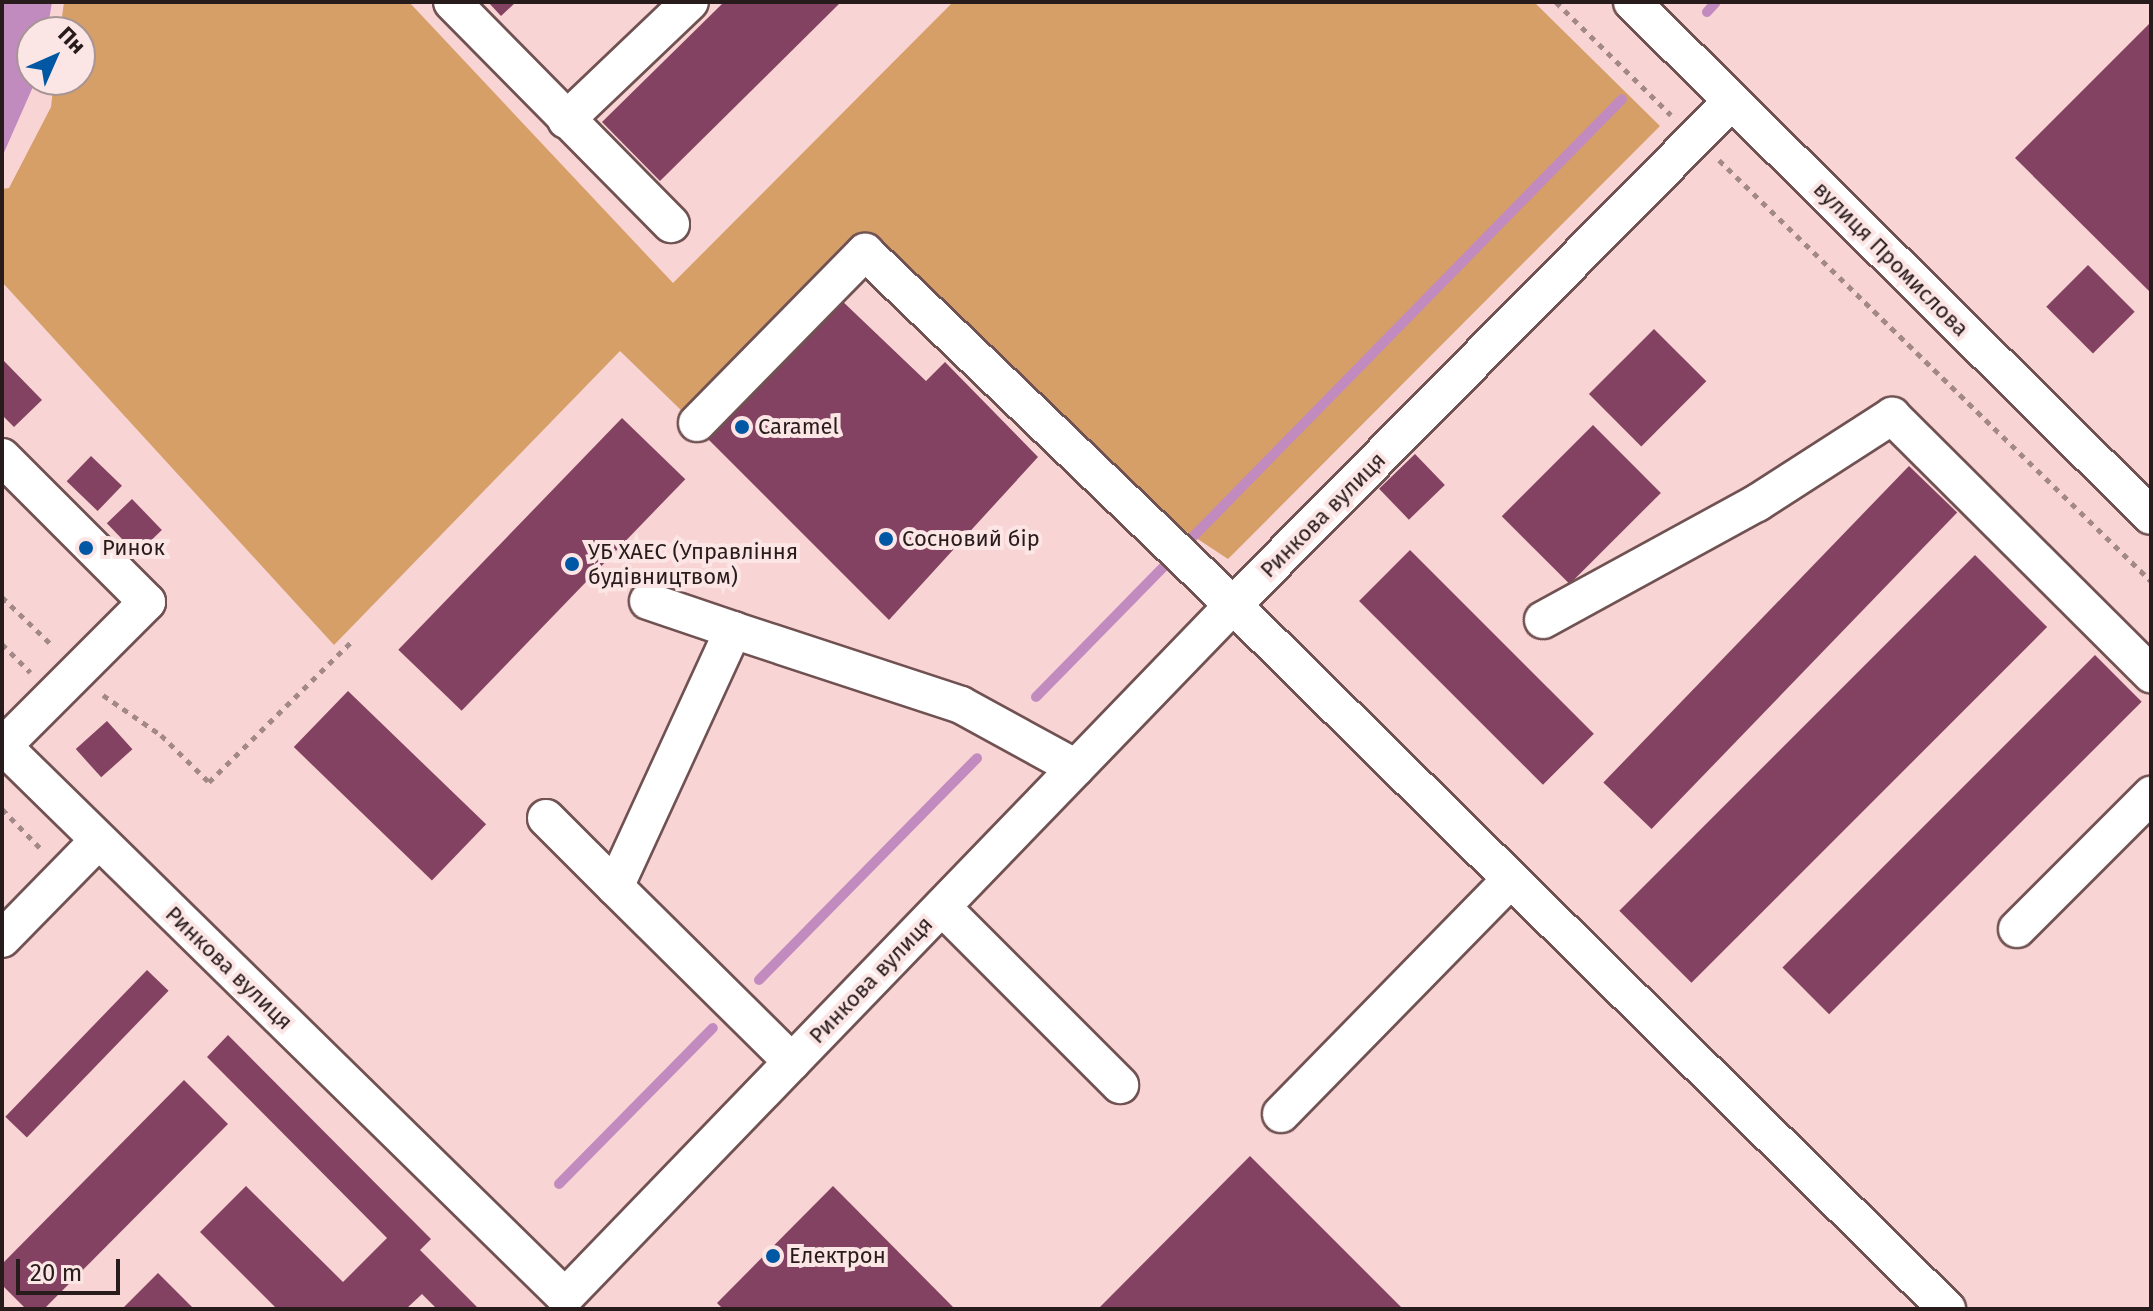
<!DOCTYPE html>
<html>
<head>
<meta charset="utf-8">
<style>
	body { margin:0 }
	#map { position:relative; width:2153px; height:1311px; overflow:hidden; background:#f9d4d4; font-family:"Fira Sans",sans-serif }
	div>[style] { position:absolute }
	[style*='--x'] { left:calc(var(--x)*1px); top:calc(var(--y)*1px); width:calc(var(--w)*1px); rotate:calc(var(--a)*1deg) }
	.forest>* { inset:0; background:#d59f67 }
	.water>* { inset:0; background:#c18bc0 }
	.stream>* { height:10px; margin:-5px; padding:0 5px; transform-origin:5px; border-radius:5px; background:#c18bc0 }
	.building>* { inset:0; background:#834261; transform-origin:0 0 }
	.path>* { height:5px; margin-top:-2.5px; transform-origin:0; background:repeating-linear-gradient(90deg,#a38888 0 6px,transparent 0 12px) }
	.roads { filter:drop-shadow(2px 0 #715253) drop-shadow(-2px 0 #715253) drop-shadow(0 2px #715253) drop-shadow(0 -2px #715253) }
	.minor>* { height:36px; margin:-18px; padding:0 18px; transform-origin:18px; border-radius:18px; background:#fff }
	.dots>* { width:22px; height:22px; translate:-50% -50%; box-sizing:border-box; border:4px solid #fce5e5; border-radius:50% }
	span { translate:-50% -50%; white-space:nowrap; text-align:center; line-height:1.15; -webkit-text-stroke:8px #fce5e5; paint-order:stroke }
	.street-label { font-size:22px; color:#281b1b }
	.poi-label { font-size:22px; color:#281b1b }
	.left { translate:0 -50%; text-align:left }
	.frame { position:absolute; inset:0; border:4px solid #281b1b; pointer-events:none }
	.north { position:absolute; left:16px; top:16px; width:80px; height:80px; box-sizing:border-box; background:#fce5e5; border:2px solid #a79494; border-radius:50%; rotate:45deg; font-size:22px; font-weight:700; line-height:32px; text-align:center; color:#281b1b }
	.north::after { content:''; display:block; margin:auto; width:28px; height:36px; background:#0057a4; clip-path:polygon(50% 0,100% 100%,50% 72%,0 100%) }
	.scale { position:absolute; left:16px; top:1259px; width:104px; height:36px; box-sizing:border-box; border:4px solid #281b1b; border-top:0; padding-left:10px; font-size:24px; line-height:28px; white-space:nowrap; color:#281b1b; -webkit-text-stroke:6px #fce5e5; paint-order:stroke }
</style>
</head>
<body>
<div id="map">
	<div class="forest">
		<div style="clip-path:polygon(64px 2px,409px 2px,673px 283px,953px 2px,1534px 2px,1660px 126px,1228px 559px,1184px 530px,850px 240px,684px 413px,620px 351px,334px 645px,2px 282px,2px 189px,9px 188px,51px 107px,54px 80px,80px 80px,80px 32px,60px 32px)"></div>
	</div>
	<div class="water">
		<div style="clip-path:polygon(2px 2px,52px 2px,47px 32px,32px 32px,36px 80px,2px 157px)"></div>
	</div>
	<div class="stream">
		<div style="--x:1707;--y:12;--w:13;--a:-48"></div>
		<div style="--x:1036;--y:697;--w:837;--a:-45.58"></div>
		<div style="--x:759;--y:980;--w:311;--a:-45.5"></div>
		<div style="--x:559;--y:1184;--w:219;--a:-45.4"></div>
	</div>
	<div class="building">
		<div style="clip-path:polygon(488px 2px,516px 2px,501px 16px)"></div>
		<div style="clip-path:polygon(724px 2px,841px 2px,660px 181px,602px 122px)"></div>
		<div style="clip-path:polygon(2151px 22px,2151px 293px,2015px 158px)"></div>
		<div style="left:2088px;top:265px;width:66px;height:59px;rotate:45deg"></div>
		<div style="clip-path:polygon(839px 298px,926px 381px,945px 362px,1038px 457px,889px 620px,708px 439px)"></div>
		<div style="left:1654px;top:329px;width:74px;height:92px;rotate:45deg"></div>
		<div style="clip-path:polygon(4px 361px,42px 400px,14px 427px,2px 415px)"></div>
		<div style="left:622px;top:418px;width:88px;height:322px;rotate:44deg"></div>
		<div style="left:1593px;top:425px;width:96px;height:129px;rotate:45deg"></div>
		<div style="left:1415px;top:454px;width:43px;height:50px;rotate:46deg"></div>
		<div style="left:91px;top:456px;width:43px;height:35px;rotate:44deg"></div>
		<div style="left:1909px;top:466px;width:67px;height:440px;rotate:44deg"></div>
		<div style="left:132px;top:499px;width:43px;height:35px;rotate:46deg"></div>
		<div style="left:1410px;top:550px;width:260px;height:72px;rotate:45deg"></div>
		<div style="left:1975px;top:555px;width:102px;height:503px;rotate:45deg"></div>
		<div style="left:2095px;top:655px;width:66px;height:442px;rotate:45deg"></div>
		<div style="left:348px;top:691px;width:192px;height:78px;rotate:44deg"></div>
		<div style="left:107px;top:721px;width:38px;height:42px;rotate:48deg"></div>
		<div style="left:147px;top:970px;width:30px;height:204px;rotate:44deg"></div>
		<div style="clip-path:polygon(228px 1035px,431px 1239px,420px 1250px,479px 1309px,437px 1309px,422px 1294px,406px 1309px,277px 1309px,200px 1232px,246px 1186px,343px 1282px,387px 1238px,207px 1057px)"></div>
		<div style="clip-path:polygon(184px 1080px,228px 1124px,44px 1309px,26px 1309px,2px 1285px,2px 1264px)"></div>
		<div style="clip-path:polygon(1250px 1156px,1403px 1309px,1098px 1309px)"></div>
		<div style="clip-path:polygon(833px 1186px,955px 1309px,723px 1309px,717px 1303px)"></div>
		<div style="clip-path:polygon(158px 1273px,194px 1309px,122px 1309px)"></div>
	</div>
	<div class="path">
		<div style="--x:1556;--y:2;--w:161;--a:44.5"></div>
		<div style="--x:1719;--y:160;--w:603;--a:44.26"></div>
		<div style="--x:2;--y:597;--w:71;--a:43.9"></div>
		<div style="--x:2;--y:644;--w:40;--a:45"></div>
		<div style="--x:103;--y:695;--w:70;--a:34.6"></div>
		<div style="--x:161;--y:735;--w:67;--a:44.4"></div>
		<div style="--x:209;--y:782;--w:202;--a:-44.6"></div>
		<div style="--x:2;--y:809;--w:56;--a:45.7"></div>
	</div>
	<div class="roads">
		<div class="minor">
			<div style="--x:452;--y:2;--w:312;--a:45.4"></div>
			<div style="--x:1632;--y:2;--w:730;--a:44.72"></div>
			<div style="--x:566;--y:120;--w:171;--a:-43.6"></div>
			<div style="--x:697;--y:423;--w:240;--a:-45.5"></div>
			<div style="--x:865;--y:252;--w:510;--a:43.81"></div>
			<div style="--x:1233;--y:605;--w:1003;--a:44.6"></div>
			<div style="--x:2;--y:457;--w:205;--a:45"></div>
			<div style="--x:147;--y:602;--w:204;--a:135"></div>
			<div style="--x:648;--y:601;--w:90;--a:18.8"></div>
			<div style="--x:1543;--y:620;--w:244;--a:-28.7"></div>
			<div style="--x:1757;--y:503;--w:161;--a:-32.8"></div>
			<div style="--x:1892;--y:416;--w:366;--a:44.9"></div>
			<div style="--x:2;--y:745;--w:788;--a:44.43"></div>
			<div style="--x:565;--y:1297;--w:962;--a:-46.01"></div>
			<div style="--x:1233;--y:605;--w:709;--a:-45.29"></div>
			<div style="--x:546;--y:818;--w:98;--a:45"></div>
			<div style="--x:942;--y:907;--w:252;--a:45"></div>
			<div style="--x:2017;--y:929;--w:190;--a:-45"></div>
			<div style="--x:2;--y:939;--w:137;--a:-45.6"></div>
			<div style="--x:792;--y:1062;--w:249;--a:-135.3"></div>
			<div style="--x:615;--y:887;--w:283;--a:-65.3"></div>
			<div style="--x:733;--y:630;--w:240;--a:18.2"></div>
			<div style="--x:961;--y:705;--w:131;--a:28.7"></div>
			<div style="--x:1281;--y:1114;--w:327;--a:-45.6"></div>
		</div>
	</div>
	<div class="dots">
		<div style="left:742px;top:427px;background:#0057a4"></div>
		<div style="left:886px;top:539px;background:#0057a4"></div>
		<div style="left:86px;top:548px;background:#0057a4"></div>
		<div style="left:572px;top:564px;background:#0057a4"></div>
		<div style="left:773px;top:1256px;background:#0057a4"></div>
	</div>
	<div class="street-label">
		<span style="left:1891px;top:259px;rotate:45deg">вулиця Промислова</span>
		<span style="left:1323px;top:515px;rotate:-45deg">Ринкова вулиця</span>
		<span style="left:229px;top:968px;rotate:44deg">Ринкова вулиця</span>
		<span style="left:871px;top:980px;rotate:-46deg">Ринкова вулиця</span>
	</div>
	<div class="poi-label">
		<span class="left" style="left:758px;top:427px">Caramel</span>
		<span class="left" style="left:902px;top:539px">Сосновий бір</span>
		<span class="left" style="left:102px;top:548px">Ринок</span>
		<span class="left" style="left:588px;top:564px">УБ ХАЕС (Управління<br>будівництвом)</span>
		<span class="left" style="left:789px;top:1256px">Електрон</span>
	</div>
	<div class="frame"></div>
	<div class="north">Пн</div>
	<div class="scale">20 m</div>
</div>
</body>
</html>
